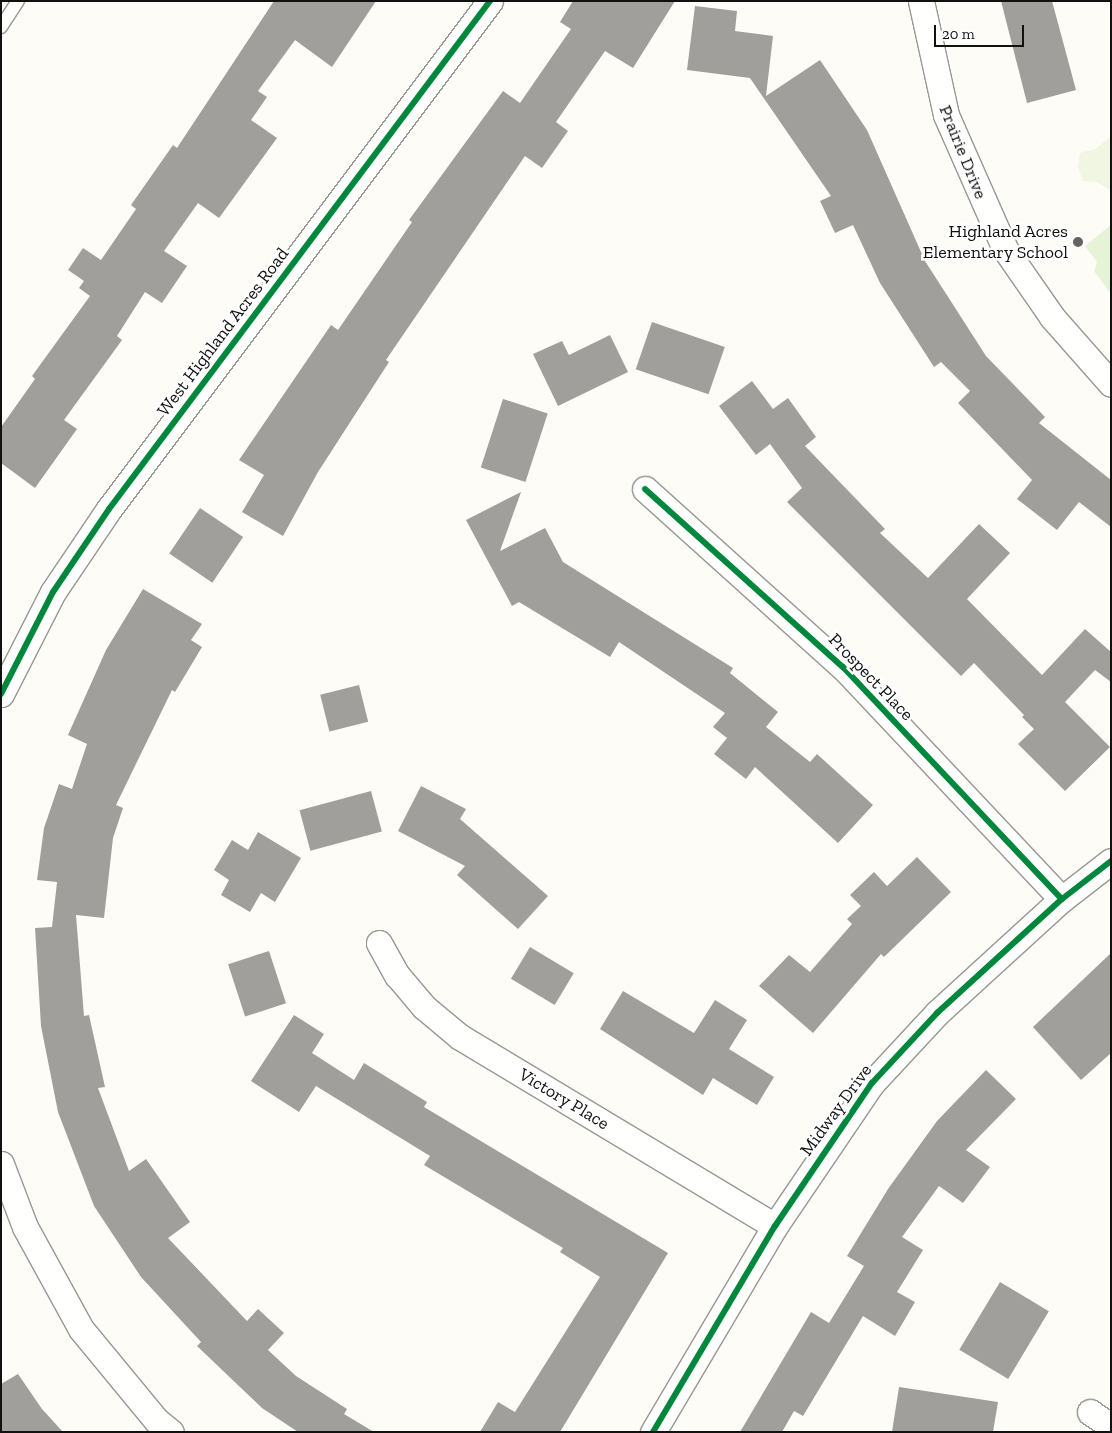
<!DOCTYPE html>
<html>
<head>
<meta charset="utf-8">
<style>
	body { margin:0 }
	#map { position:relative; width:1112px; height:1433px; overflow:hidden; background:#fdfcf7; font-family:"Zilla Slab",serif }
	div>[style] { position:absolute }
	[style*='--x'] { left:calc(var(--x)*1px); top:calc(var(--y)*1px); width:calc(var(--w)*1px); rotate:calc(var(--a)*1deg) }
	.green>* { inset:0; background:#e7f3d7 }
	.pitch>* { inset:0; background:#f0f6e1 }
	.building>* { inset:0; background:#a19f9c; transform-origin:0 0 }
	.roads { filter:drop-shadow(1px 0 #979795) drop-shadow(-1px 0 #979795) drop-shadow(0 1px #979795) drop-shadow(0 -1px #979795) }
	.lane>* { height:12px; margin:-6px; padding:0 6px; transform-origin:6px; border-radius:6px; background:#fffffe }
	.street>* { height:25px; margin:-12.5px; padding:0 12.5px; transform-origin:12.5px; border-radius:12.5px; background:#fffffe }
	.cycleway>* { height:6px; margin:-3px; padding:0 3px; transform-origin:3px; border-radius:3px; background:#00873e }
	.dots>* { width:14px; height:14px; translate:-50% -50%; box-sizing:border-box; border:2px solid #fff; border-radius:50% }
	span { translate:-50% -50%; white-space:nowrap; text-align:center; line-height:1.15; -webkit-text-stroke:5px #fff; paint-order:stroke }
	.street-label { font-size:18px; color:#111 }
	.poi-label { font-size:18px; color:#111 }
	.right { translate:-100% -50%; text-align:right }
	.frame { position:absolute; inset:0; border:2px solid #111; pointer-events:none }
	.scale { position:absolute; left:934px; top:25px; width:90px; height:22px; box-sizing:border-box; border:2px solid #111; border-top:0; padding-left:6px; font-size:15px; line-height:18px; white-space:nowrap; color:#111; -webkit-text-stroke:4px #fff; paint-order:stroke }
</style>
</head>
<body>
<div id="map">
	<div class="green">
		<div style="clip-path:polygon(1111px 225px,1111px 294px,1094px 271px,1097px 262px,1085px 246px)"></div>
	</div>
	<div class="pitch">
		<div style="clip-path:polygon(1111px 137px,1111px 190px,1096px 182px,1083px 181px,1078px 167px,1080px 153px,1095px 149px)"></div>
	</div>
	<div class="building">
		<div style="clip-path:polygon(274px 1px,376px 1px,332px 67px,295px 40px,258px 91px,267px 97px,251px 120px,277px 138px,219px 218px,198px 203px,164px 251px,187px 266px,162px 303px,145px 292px,117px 336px,122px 340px,64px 420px,77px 429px,35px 488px,1px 463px,1px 427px,35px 379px,32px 376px,90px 296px,79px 288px,84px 281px,68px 270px,83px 248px,101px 260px,136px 209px,131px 205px,173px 145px,177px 148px)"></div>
		<div style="clip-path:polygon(573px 1px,675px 1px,633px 68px,605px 51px,556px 122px,568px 131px,542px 168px,525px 156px,386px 360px,389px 362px,318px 472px,283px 536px,242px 512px,264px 475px,239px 460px,331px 325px,338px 330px,412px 222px,409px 220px,503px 91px,520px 103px,571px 29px,560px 22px)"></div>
		<div style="clip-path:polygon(1001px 1px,1052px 1px,1076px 90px,1027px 103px)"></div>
		<div style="clip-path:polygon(695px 6px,737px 11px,735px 31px,773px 36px,766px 96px,820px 60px,867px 130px,925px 261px,986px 356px,1045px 417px,1039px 423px,1111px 480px,1111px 527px,1079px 502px,1057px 530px,1017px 499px,1032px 480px,958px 403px,970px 391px,941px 362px,934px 367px,880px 283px,853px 225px,835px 233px,820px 201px,831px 196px,750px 78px,687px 70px)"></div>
		<div style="left:652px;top:322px;width:77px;height:50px;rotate:19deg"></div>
		<div style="clip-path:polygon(610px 335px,628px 372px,558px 406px,533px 354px,562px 341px,569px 355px)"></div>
		<div style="clip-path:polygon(752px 381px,773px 409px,788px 398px,816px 437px,805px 446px,885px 529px,880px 533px,928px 578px,979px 524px,1010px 553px,967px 599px,1042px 675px,1085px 629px,1111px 652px,1111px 682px,1095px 670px,1065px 702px,1110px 747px,1065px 791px,1018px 744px,1034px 729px,1022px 717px,1024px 715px,974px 663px,961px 676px,787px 502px,802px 488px,770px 444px,756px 455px,719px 406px)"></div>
		<div style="left:503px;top:399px;width:47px;height:72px;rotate:18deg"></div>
		<div style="clip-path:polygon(521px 492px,500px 551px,545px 528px,563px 562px,733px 668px,730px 673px,778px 712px,766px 727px,810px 762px,817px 754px,873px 805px,838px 843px,755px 767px,746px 779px,714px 754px,727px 738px,713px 727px,725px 713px,619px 642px,610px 657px,519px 602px,512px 606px,466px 520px)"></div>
		<div style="left:200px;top:508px;width:52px;height:55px;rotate:34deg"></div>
		<div style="clip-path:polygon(143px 589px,202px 624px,191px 640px,202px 647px,175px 692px,172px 690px,116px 805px,123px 808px,113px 838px,104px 918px,76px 915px,84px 1016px,89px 1015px,105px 1087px,98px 1088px,129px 1171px,146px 1159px,190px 1222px,168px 1238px,247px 1321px,258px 1309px,284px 1333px,268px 1350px,296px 1376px,347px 1409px,344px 1414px,374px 1432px,298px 1432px,262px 1408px,197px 1346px,201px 1342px,141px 1277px,94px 1206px,58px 1112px,41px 1026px,35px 928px,52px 927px,57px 882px,37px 880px,44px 828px,59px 784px,72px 789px,87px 744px,68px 735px,106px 650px)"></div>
		<div style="left:359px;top:685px;width:38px;height:40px;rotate:76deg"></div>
		<div style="clip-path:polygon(421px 786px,466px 809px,460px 819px,548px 896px,518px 929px,457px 875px,465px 866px,398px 831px)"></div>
		<div style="left:371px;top:791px;width:42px;height:74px;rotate:75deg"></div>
		<div style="clip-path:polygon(258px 832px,301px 858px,275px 902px,261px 893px,250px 912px,221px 895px,229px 880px,214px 870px,232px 840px,248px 850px)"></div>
		<div style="clip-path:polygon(917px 857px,951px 892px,884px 957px,881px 954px,813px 1033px,759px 986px,789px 955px,810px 972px,852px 924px,847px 919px,861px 906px,850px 895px,874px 872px,887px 886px)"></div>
		<div style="left:530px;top:947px;width:51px;height:37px;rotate:31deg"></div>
		<div style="left:269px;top:951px;width:55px;height:43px;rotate:72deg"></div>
		<div style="clip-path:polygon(1111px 953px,1111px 1053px,1081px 1080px,1033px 1027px)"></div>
		<div style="clip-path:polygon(623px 991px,694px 1033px,715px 1000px,747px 1020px,729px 1049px,774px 1077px,757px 1105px,713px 1078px,703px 1095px,600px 1029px)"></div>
		<div style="clip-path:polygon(294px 1015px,324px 1034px,312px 1053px,354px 1080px,364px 1063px,427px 1102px,424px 1107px,668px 1253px,560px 1432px,480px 1432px,498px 1402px,515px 1412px,600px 1277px,560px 1252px,563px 1248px,424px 1165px,430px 1156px,316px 1086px,299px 1112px,251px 1081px)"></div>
		<div style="clip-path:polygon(986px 1070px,1016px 1099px,966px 1150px,990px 1167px,963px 1203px,939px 1186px,902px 1237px,923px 1250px,897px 1292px,915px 1302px,895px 1336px,863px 1316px,803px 1416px,794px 1411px,782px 1432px,740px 1432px,811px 1312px,829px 1323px,864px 1266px,847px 1256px,888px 1189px,937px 1121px)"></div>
		<div style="left:1000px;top:1282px;width:57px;height:79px;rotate:31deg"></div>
		<div style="clip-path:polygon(18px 1374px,42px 1409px,63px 1432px,1px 1432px,1px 1384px)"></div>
		<div style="clip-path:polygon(899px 1387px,998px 1402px,993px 1432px,892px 1432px)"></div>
	</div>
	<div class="roads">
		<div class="lane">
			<div style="--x:1;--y:27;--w:31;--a:-57"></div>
		</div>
		<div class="street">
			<div style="--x:921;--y:1;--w:117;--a:77.6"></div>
			<div style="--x:946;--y:115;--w:146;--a:66.2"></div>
			<div style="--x:1005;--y:249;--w:83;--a:55.3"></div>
			<div style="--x:1052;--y:317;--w:89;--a:48.6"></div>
			<div style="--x:645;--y:489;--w:266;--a:42"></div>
			<div style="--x:843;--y:667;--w:319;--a:46.7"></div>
			<div style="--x:1;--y:694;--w:114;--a:-63"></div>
			<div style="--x:53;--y:592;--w:100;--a:-56"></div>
			<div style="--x:109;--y:509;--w:635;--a:-53.13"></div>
			<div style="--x:379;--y:943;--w:37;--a:61"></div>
			<div style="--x:397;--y:975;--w:42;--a:49.8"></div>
			<div style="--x:424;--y:1007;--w:47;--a:39.8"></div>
			<div style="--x:460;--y:1037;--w:367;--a:31"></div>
			<div style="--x:1;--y:1164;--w:67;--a:69.1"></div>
			<div style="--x:25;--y:1227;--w:116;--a:61.2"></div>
			<div style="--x:81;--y:1329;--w:118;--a:50.5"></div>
			<div style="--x:156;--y:1420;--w:19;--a:39"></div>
			<div style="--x:1090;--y:1412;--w:25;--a:34"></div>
			<div style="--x:653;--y:1432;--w:239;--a:-59.4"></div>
			<div style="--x:775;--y:1226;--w:173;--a:-55.9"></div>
			<div style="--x:872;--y:1083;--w:96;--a:-47.1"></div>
			<div style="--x:937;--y:1013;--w:169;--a:-42.4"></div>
			<div style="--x:1062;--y:899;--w:62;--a:-37.8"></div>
		</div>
	</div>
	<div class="cycleway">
		<div style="--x:645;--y:489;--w:266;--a:42"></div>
		<div style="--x:843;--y:667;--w:319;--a:46.7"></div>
		<div style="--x:1;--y:694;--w:114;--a:-63"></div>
		<div style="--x:53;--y:592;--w:100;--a:-56"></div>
		<div style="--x:109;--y:509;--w:635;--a:-53.13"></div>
		<div style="--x:653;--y:1432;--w:239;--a:-59.4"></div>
		<div style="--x:775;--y:1226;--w:173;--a:-55.9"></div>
		<div style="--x:872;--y:1083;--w:96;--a:-47.1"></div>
		<div style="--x:937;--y:1013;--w:169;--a:-42.4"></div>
		<div style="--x:1062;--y:899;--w:62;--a:-37.8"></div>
	</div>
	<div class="dots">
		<div style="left:1078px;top:242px;background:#646362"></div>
	</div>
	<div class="street-label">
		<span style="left:963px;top:152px;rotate:68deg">Prairie Drive</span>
		<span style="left:223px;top:332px;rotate:-53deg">West Highland Acres Road</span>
		<span style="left:871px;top:677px;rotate:46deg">Prospect Place</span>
		<span style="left:564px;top:1099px;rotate:31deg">Victory Place</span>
		<span style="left:836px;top:1110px;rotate:-54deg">Midway Drive</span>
	</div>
	<div class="poi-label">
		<span class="right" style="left:1068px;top:242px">Highland Acres<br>Elementary School</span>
	</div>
	<div class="frame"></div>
	<div class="scale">20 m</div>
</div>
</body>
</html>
